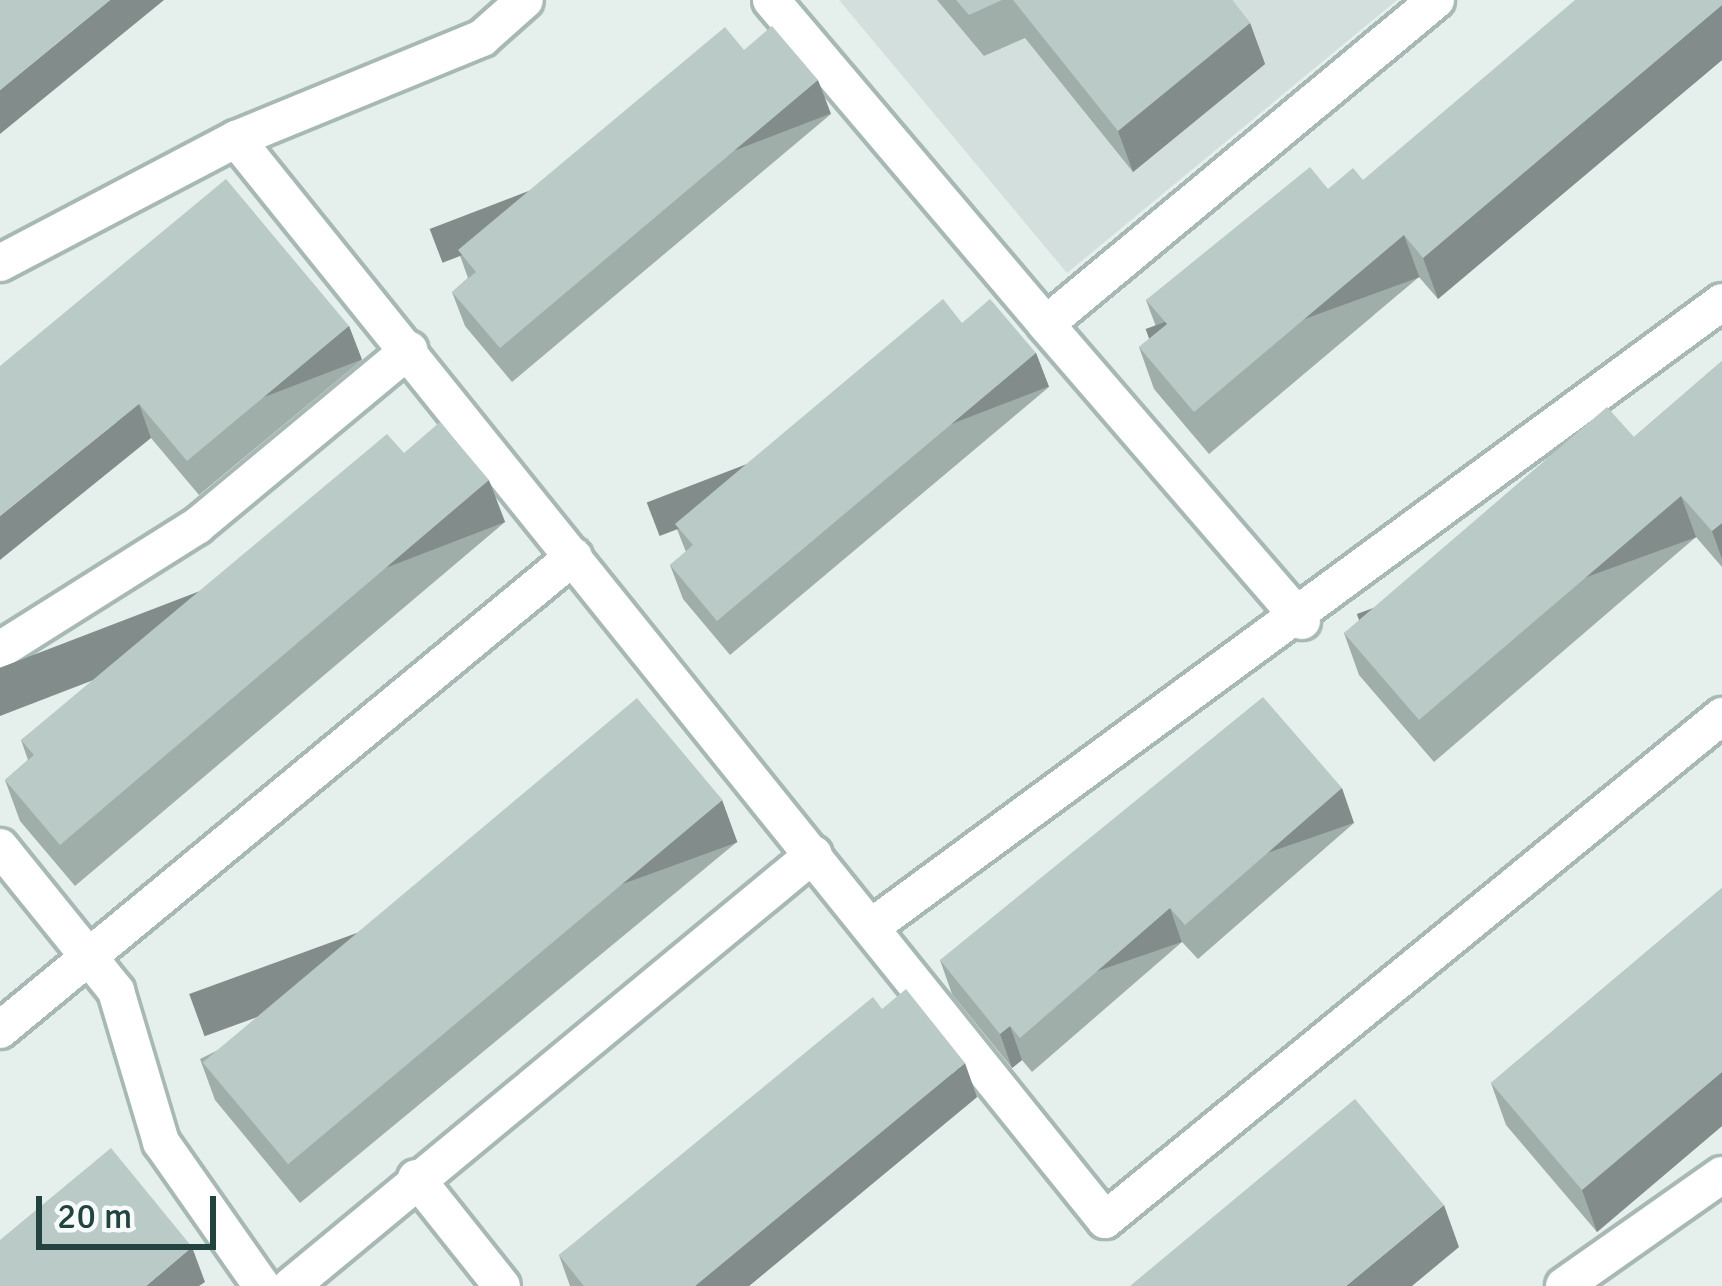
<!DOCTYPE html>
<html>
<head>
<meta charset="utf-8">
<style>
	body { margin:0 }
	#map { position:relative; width:1722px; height:1286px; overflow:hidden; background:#e5efec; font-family:Signika,sans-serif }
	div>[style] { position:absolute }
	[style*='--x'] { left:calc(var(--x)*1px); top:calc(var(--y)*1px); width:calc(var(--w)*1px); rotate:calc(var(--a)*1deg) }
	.built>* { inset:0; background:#d3dfdc }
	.roads { filter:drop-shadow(3px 0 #a7b8b5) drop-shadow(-3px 0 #a7b8b5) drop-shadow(0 3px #a7b8b5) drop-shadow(0 -3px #a7b8b5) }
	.minor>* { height:36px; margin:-18px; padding:0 18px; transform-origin:18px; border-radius:18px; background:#fff }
	.wall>* { inset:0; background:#a0aeaa }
	.shaded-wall>* { inset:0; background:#828d8b; transform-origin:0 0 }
	.building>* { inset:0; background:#bacac6; transform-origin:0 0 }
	span { translate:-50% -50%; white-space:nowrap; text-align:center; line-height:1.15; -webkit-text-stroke:12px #f6fbf9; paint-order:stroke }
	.scale { position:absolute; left:36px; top:1196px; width:180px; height:54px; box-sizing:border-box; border:6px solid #224340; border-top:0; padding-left:15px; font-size:36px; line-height:42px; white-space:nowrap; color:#224340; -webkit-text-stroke:9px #f6fbf9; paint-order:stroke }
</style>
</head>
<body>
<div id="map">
	<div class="built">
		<div style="clip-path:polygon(839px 0,1397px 0,1067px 273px)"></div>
	</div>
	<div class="roads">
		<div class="minor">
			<div style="--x:771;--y:0;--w:425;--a:49.7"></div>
			<div style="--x:236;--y:139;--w:1387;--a:51.2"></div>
			<div style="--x:1105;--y:1220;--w:797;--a:-39.24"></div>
			<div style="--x:0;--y:263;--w:267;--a:-27.7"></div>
			<div style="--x:236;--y:139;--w:266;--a:-22.3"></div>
			<div style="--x:482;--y:38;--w:57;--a:-41.5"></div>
			<div style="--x:1302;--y:621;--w:392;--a:-130.8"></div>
			<div style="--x:1046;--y:324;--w:507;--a:-39.72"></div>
			<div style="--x:0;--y:650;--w:233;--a:-32.2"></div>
			<div style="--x:197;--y:526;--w:276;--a:-39.7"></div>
			<div style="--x:0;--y:847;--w:185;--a:51.1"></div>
			<div style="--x:116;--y:991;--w:158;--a:73.4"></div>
			<div style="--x:161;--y:1142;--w:176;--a:55"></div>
			<div style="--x:874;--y:925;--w:1052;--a:-36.3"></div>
			<div style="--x:0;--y:1030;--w:744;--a:-39.55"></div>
			<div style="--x:416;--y:1178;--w:138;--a:51.5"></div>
			<div style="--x:291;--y:1286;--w:678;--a:-39.56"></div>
			<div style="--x:1564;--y:1286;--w:193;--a:-35.1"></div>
		</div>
	</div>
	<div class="wall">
		<div style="clip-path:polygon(937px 0,1232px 0,1250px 23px,1265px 64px,1133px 172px,1025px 38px,984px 56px)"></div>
		<div style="clip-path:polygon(1722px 0,1722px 60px,1438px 299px,1419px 277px,1209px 454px,1154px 389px,1139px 347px,1158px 332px,1146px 300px,1328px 189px,1363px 180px)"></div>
		<div style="clip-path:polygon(744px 50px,831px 114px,512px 382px,465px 326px,452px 292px,468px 278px,458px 250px)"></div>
		<div style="clip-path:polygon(962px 323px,1036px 353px,1049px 387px,730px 655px,683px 599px,670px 565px,686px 552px,675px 524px)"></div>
		<div style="clip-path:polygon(349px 326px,362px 360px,199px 495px,151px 438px,0 366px)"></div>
		<div style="clip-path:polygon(1722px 361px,1722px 567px,1696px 537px,1434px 762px,1359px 675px,1344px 633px,1634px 437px)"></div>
		<div style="clip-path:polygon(404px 453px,505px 522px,75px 886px,20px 821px,5px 780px,28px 760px,21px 740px)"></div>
		<div style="clip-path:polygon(722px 800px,737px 842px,300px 1203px,215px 1100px,200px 1059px)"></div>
		<div style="clip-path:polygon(1354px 823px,1198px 959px,1182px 942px,1032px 1072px,1022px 1060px,1012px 1068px,952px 994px,940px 960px)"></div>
		<div style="clip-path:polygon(1722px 888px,1722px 1126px,1597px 1232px,1506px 1125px,1491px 1083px)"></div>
		<div style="clip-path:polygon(882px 1009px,977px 1097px,749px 1286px,570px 1286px,559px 1255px)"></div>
	</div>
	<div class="shaded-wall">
		<div style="clip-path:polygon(110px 0,164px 0,0 134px,0 90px)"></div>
		<div style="clip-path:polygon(1722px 5px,1722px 60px,1438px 299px,1423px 258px)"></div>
		<div style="clip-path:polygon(1250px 23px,1265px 64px,1133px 172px,1118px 131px)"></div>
		<div style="left:818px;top:80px;width:36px;height:416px;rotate:69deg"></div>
		<div style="left:1404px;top:235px;width:45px;height:275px;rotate:70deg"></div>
		<div style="left:349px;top:326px;width:36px;height:211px;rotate:69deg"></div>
		<div style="left:1036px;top:353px;width:36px;height:417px;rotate:69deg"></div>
		<div style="clip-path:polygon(139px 404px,151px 438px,0 560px,0 516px)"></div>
		<div style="left:489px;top:480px;width:45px;height:563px;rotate:69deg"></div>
		<div style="left:1681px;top:496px;width:44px;height:345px;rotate:70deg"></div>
		<div style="clip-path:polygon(1722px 523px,1722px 559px,1712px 531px)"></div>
		<div style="left:1342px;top:788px;width:37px;height:208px;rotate:71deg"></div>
		<div style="left:722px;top:800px;width:45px;height:567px;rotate:70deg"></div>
		<div style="left:1170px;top:908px;width:36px;height:198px;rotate:71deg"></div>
		<div style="clip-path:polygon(1010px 1026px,1022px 1060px,1012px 1068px,1000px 1034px)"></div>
		<div style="clip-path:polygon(965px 1063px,977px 1097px,749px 1286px,695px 1286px)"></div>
		<div style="clip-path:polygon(1722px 1072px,1722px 1126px,1597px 1232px,1582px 1190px)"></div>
		<div style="clip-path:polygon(1444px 1205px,1459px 1247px,1412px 1286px,1346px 1286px)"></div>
		<div style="clip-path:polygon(192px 1247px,205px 1282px,199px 1286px,146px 1286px)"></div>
	</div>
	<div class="building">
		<div style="clip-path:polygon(0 0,110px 0,0 90px)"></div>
		<div style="clip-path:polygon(956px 0,1002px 0,969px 15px)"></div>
		<div style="clip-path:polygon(1013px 0,1232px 0,1250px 23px,1118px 131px)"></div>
		<div style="clip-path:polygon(1575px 0,1722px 0,1722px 5px,1423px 258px,1404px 235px,1194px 412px,1139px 347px,1167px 324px,1146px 300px,1310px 167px,1328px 189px,1353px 168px,1363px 180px)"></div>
		<div style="clip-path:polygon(772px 26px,818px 80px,500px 348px,452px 292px,476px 272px,458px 250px,725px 27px,744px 50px)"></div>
		<div style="clip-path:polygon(226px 179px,349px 326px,187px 461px,139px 404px,0 516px,0 366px)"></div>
		<div style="clip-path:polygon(943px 299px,962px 323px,990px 299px,1036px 353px,717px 621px,670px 565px,693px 545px,675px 524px)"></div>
		<div style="clip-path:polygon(1722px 361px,1722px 523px,1712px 531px,1681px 496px,1419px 720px,1344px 633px,1607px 407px,1634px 437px)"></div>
		<div style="clip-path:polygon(440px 422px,489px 480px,60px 845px,5px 780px,34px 755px,21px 740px,387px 434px,404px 453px)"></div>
		<div style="clip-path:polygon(1263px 697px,1342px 788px,1185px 925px,1170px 908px,1020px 1038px,1010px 1026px,1000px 1034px,940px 960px)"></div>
		<div style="left:637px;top:698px;width:133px;height:567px;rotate:50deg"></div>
		<div style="clip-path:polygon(1722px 888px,1722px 1072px,1582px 1190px,1491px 1083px)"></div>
		<div style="clip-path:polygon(906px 989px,965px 1063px,695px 1286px,584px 1286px,559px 1255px,873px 997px,882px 1009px)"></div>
		<div style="clip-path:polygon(1355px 1099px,1444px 1205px,1346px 1286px,1130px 1286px)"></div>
		<div style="clip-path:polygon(111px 1148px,192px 1247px,146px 1286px,0 1286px,0 1240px)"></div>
	</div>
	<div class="scale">20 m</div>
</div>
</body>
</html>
